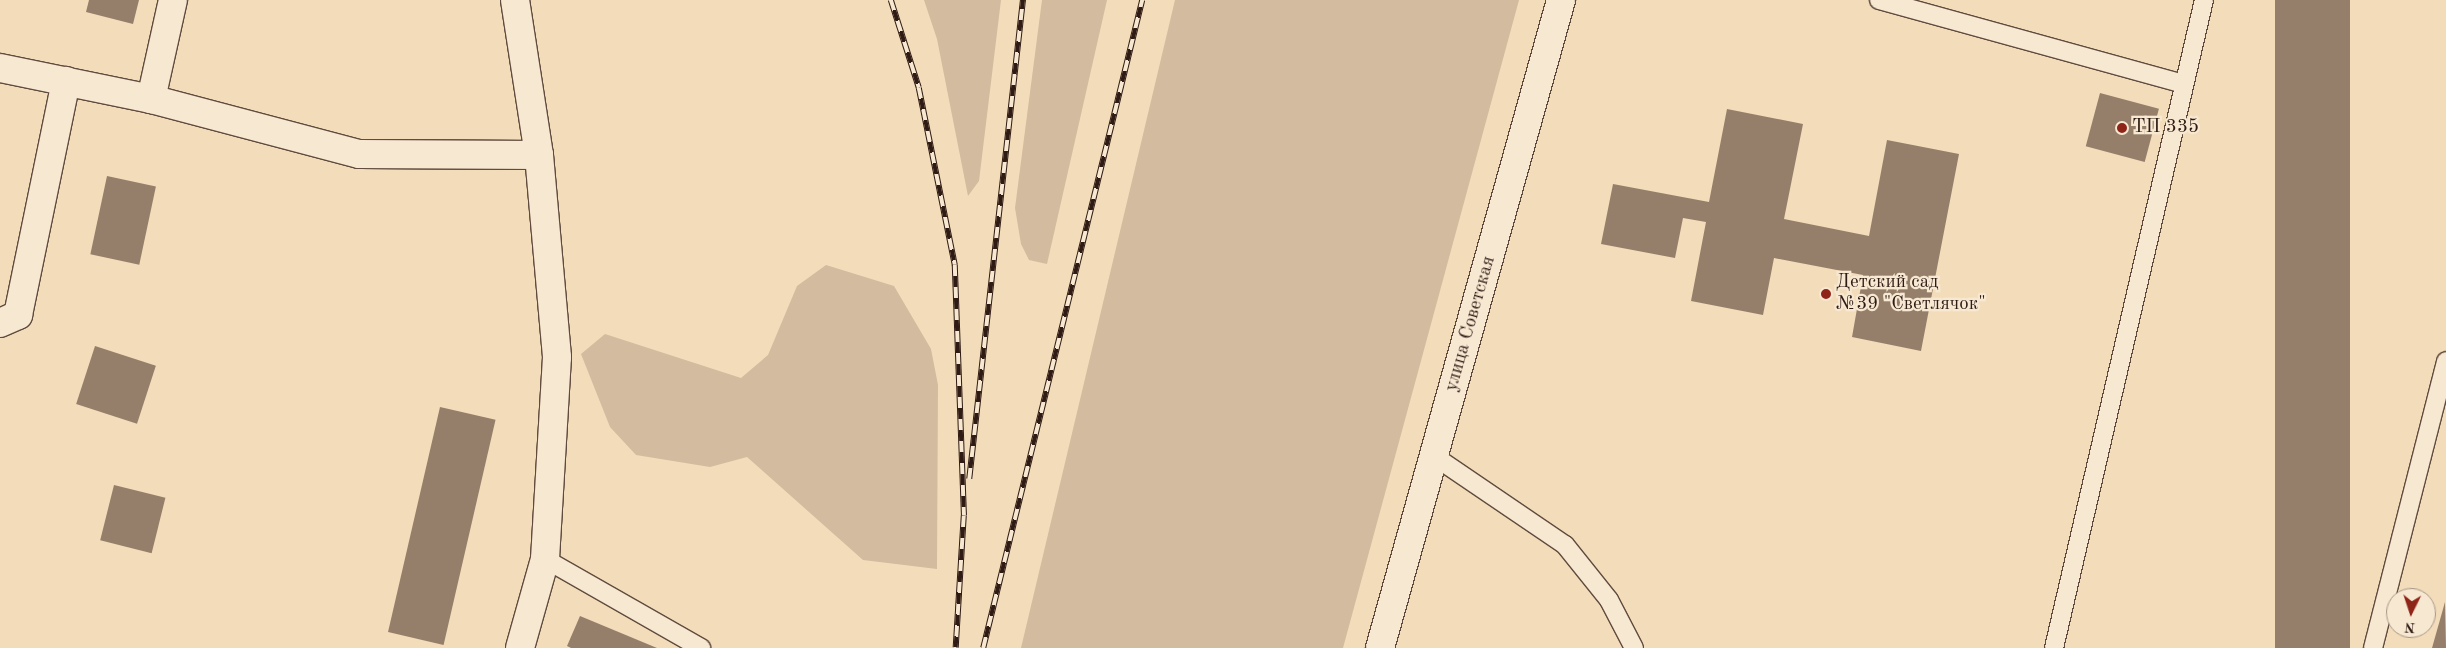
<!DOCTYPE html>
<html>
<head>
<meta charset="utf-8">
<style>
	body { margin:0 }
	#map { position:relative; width:2446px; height:648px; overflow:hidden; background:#f3dcba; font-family:"Old Standard TT",serif }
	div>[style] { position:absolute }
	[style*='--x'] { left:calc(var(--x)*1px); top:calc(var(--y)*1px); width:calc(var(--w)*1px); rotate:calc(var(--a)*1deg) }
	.green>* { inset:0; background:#d2bb9e }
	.building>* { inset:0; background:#957f6a; transform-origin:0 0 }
	.roads { filter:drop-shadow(1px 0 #604b3e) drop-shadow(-1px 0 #604b3e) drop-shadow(0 1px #604b3e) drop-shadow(0 -1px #604b3e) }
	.lane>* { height:18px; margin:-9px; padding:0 9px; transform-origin:9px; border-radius:9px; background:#f7e8d2 }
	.street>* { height:28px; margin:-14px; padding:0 14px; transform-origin:14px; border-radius:14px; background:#f7e8d2 }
	.rail>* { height:5.5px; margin-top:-2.75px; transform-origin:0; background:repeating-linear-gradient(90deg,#f7e8d2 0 11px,#2f1b14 0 22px); box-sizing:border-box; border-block:1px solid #2f1b14 }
	.dots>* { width:14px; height:14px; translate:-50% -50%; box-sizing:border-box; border:2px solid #f7e8d2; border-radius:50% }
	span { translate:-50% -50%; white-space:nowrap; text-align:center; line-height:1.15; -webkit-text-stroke:4.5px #f7e8d2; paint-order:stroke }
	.poi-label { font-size:19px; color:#2f1b14 }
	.left { translate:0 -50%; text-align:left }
	.street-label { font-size:19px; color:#2f1b14 }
	.north { position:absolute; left:2386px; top:588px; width:50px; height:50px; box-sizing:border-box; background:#f7e8d2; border:1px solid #a79686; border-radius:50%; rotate:184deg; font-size:14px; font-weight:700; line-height:20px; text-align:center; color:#2f1b14 }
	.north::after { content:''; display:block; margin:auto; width:18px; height:22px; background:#8f2418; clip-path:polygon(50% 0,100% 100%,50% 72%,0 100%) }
</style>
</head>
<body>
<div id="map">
	<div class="green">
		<div style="clip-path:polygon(924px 0,1001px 0,979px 181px,968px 196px,937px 39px)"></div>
		<div style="clip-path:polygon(1042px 0,1107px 0,1047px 264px,1029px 260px,1021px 244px,1015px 208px)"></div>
		<div style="clip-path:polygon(1175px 0,1519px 0,1343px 648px,1021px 648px)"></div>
		<div style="clip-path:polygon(826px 265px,894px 286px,931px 349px,938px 385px,937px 569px,863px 560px,747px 457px,710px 467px,636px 455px,610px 427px,581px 354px,605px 334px,741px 378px,768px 355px,797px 286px)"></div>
	</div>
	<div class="building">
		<div style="clip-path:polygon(89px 0,139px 0,133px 24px,86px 12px)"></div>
		<div style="left:2275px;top:0;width:75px;height:668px"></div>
		<div style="left:2100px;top:93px;width:61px;height:55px;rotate:15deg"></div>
		<div style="clip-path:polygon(1727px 109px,1803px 124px,1784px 219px,1869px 236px,1887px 140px,1959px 154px,1921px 351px,1852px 337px,1863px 275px,1774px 258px,1763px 315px,1691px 301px,1706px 222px,1683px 218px,1675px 258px,1601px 244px,1613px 184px,1709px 202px)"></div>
		<div style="left:107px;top:176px;width:50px;height:80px;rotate:12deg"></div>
		<div style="left:95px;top:346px;width:64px;height:61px;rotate:18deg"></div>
		<div style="left:440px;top:407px;width:57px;height:231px;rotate:13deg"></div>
		<div style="left:114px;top:485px;width:53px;height:57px;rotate:14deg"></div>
		<div style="clip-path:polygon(2445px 602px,2446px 648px,2432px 648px)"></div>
		<div style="clip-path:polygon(580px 616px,657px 648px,571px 648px,567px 646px)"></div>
	</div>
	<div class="roads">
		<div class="lane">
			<div style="--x:1879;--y:0;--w:316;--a:15.4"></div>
			<div style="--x:1434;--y:456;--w:158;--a:34.2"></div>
			<div style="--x:1565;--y:545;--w:70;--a:51.3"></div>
			<div style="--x:1609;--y:600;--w:54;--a:62.5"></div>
			<div style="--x:545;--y:559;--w:180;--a:29.7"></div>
			<div style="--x:2054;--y:648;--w:665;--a:-76.97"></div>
			<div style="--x:2373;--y:648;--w:296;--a:-75.7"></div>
		</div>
		<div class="street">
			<div style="--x:515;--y:0;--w:157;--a:81.2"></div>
			<div style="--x:539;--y:155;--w:203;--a:84.9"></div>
			<div style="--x:557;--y:357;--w:202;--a:93.4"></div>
			<div style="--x:545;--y:559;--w:92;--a:105.7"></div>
			<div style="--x:0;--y:68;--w:154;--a:11.6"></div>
			<div style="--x:151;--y:99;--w:215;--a:14.8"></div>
			<div style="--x:359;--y:154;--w:180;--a:0.3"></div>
			<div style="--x:151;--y:99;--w:101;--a:-77.5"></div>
			<div style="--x:0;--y:323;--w:20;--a:-24"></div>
			<div style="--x:18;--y:315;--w:239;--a:-78.4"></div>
			<div style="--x:1380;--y:648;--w:673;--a:-74.39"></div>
		</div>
	</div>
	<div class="rail">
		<div style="--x:891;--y:0;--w:92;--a:72.3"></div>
		<div style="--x:919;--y:88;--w:181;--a:78.5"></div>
		<div style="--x:955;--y:265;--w:251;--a:87.9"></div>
		<div style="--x:964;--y:516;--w:132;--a:93.5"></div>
		<div style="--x:969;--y:479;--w:482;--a:-83.6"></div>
		<div style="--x:983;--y:648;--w:667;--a:-76.21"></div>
	</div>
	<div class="dots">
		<div style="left:2122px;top:128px;background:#8f2418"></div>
		<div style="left:1826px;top:294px;background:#8f2418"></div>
	</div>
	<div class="poi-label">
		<span class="left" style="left:2132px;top:128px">ТП 335</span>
		<span class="left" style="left:1836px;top:294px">Детский сад<br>№39 "Светлячок"</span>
	</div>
	<div class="street-label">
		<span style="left:1471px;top:324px;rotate:-74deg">улица Советская</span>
	</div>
	<div class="north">N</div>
</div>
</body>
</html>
